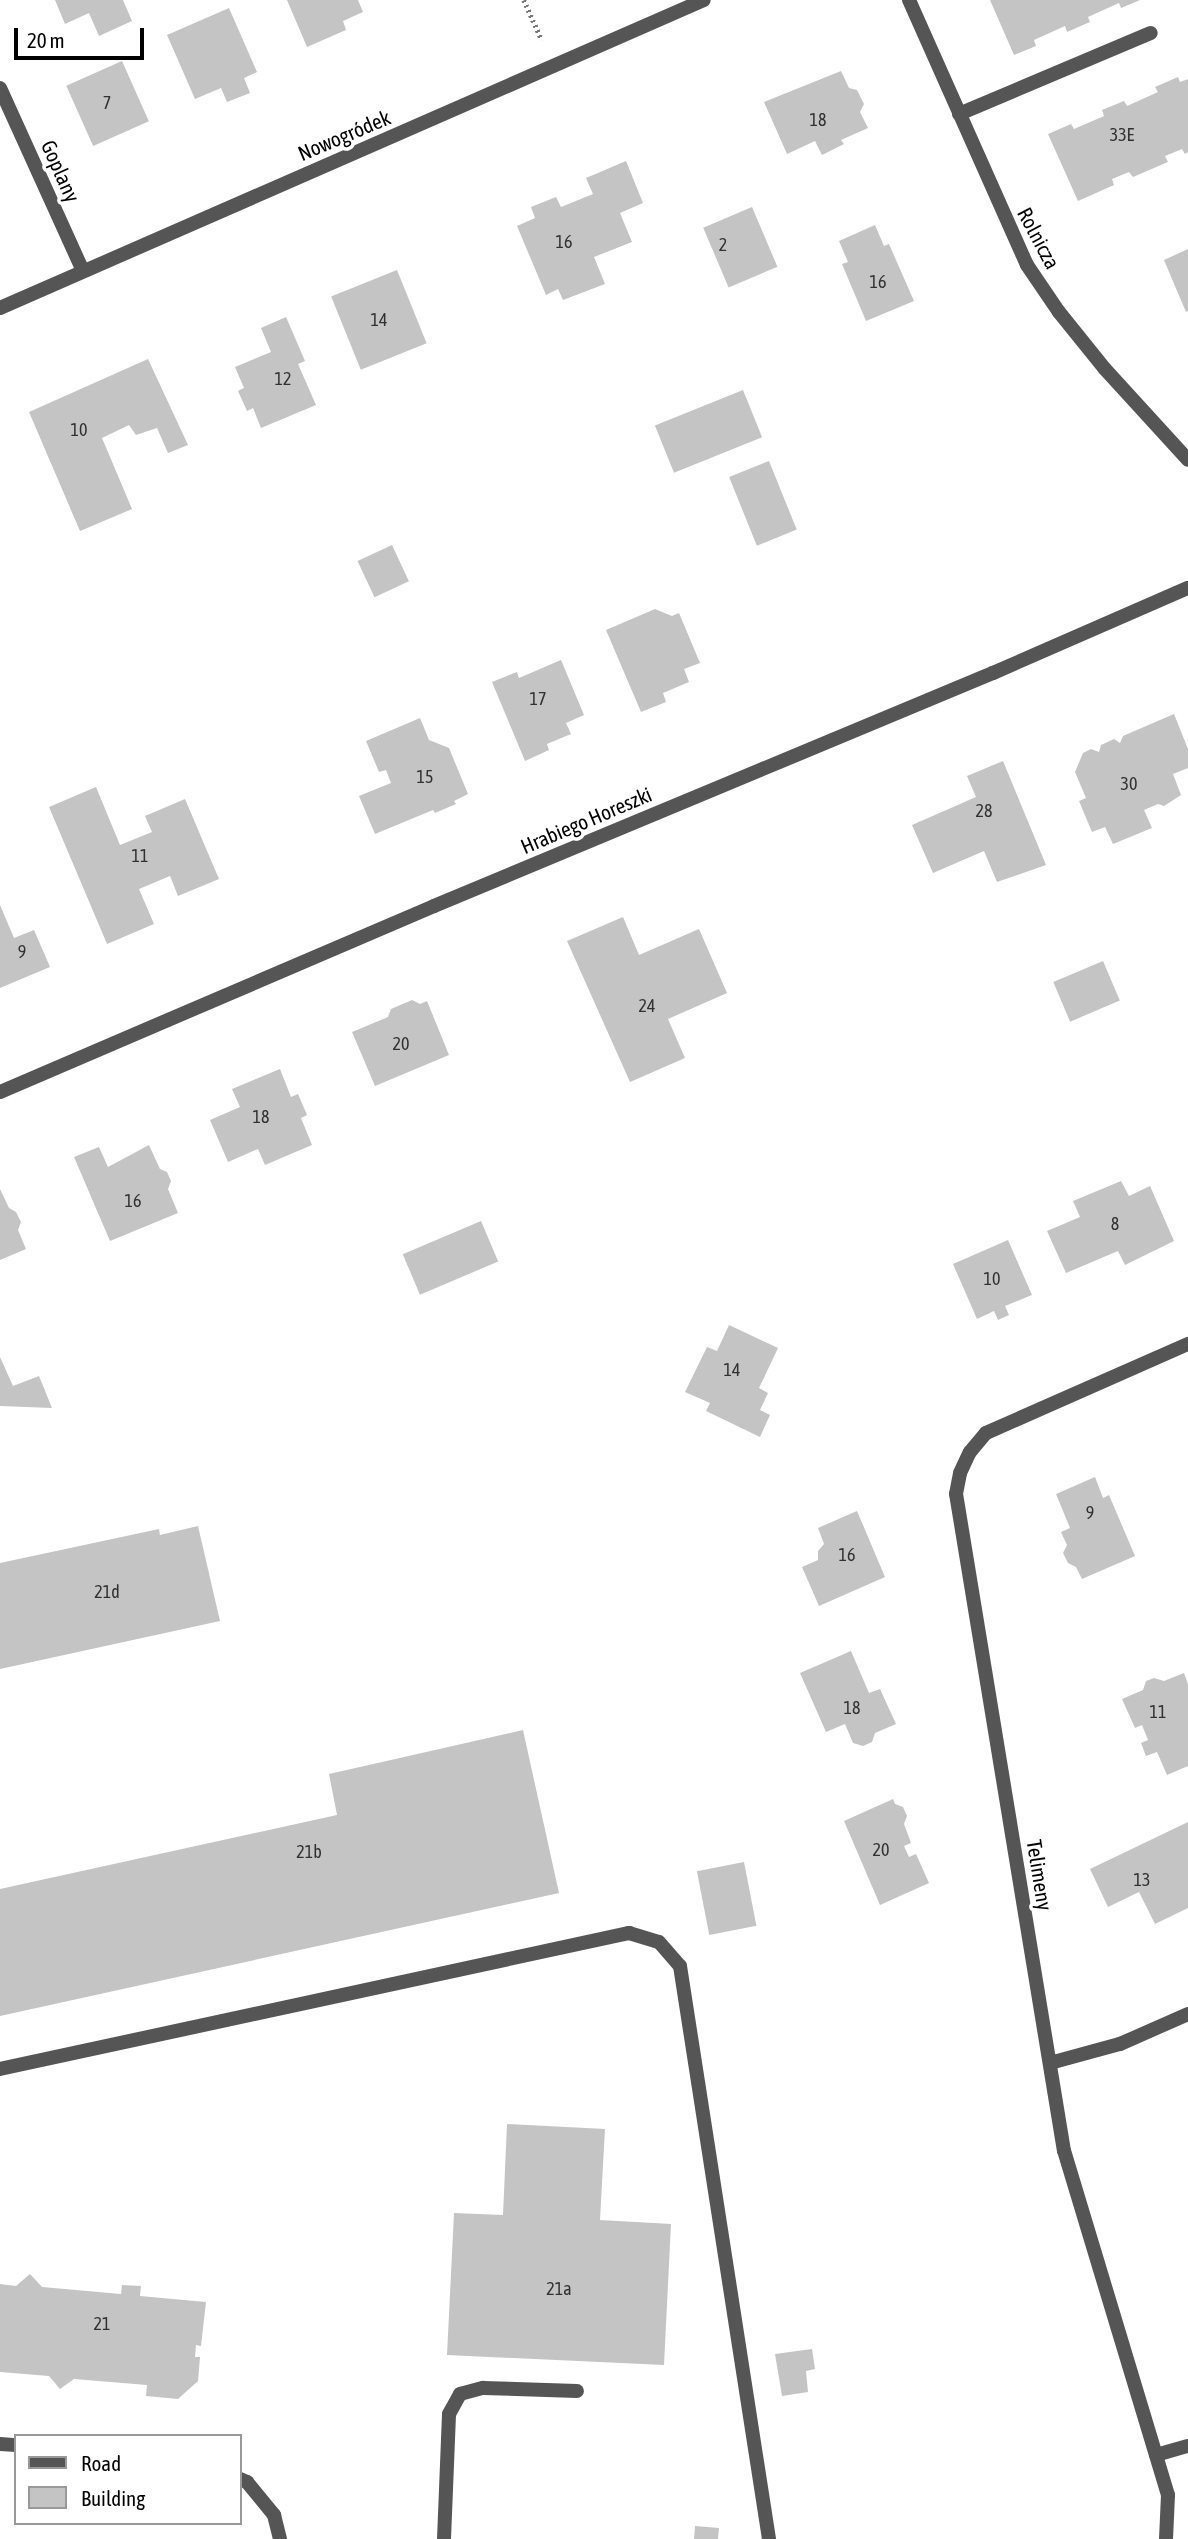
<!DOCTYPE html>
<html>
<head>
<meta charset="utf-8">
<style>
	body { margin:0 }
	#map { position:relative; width:1188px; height:2539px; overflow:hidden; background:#fff; font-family:"Asap Condensed",sans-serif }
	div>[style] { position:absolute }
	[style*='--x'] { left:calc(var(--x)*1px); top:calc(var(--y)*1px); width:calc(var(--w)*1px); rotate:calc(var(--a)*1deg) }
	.building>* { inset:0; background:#c4c4c4; transform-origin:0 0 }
	.path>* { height:4.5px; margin-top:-2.25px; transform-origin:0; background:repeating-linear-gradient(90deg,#777 0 2px,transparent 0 5.5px) }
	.service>* { height:14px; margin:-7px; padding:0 7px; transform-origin:7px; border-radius:7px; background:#555 }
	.minor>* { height:14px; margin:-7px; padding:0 7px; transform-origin:7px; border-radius:7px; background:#555 }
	span { translate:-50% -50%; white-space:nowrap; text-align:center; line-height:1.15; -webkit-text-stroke:7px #fff; paint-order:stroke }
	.number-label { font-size:18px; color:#313131 }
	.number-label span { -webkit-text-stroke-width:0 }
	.street-label { font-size:21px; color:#000 }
	.legend { position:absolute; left:14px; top:2434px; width:228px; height:91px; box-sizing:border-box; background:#fff; border:2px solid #999; margin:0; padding:9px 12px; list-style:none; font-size:21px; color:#000 }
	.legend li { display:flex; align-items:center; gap:14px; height:35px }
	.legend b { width:35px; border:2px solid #999 }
	.scale { position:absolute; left:14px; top:28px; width:130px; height:32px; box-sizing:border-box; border:4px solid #000; border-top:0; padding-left:9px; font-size:21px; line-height:24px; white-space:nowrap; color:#000; -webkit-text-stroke:5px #fff; paint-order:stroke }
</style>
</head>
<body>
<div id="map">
	<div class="building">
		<div style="clip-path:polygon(55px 0,123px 0,132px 21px,99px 36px,89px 13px,65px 24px)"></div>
		<div style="clip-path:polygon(287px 0,358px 0,363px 12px,343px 21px,346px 30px,307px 47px)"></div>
		<div style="clip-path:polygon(990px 0,1140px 0,1121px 8px,1119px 3px,1088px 17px,1090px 22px,1067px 32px,1065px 26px,1034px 40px,1036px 46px,1014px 55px)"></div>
		<div style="clip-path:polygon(229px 8px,257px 72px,244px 78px,250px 93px,227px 102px,221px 88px,195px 99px,167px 35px)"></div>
		<div style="left:122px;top:61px;width:66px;height:61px;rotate:66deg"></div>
		<div style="clip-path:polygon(841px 71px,849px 88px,857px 90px,864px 104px,860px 112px,868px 128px,841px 140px,844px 144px,822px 155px,815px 141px,787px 154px,764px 102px)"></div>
		<div style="clip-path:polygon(1178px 77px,1180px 82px,1188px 79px,1188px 152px,1185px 154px,1182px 149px,1165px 156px,1168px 162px,1133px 177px,1129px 172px,1112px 179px,1114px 185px,1078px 201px,1048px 134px,1071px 124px,1074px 129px,1104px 116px,1102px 110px,1124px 101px,1127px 106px,1158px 92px,1155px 87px)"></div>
		<div style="clip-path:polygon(626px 161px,643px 203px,620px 213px,632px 242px,594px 257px,605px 284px,563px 300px,558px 289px,546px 295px,517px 226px,535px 218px,531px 207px,556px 197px,561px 207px,593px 194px,586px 178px)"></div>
		<div style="left:752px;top:207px;width:65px;height:53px;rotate:67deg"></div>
		<div style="clip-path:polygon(875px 225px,884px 246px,889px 244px,914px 301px,866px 321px,842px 264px,848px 262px,839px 241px)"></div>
		<div style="clip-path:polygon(1188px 249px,1188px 311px,1186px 312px,1164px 260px)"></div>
		<div style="left:397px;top:270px;width:79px;height:71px;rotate:68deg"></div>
		<div style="clip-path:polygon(286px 317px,305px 361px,298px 364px,316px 405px,261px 428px,253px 408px,247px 411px,238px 391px,244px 388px,235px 367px,271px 352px,261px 328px)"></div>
		<div style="clip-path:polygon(148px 359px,188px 445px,168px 453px,157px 428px,136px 435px,129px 425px,102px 438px,132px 509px,80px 531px,29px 412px)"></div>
		<div style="left:743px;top:390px;width:51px;height:95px;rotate:68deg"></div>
		<div style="left:769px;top:461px;width:74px;height:43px;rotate:68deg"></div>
		<div style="left:392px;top:545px;width:40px;height:38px;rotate:65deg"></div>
		<div style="clip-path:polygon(655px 609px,672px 616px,679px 613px,700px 663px,684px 669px,689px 682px,663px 693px,666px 702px,641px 712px,606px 630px)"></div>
		<div style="clip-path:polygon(561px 660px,584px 715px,566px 723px,571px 734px,547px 744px,549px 750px,525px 761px,492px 682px,517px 672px,519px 678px)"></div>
		<div style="clip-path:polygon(1174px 714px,1188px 749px,1188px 768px,1173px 774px,1181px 795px,1164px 806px,1158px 804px,1144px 810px,1152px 828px,1113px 844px,1105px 827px,1092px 832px,1079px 801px,1086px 798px,1075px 772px,1083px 753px,1091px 749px,1099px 752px,1101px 745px,1114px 739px,1120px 743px,1123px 736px)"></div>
		<div style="clip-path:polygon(420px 718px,429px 740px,449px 748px,468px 794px,454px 801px,456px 804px,435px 813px,433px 810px,375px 834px,359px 796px,391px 783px,386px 770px,379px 772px,366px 741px)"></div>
		<div style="clip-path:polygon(1003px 761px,1046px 865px,997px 882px,984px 851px,933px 873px,912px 825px,976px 797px,967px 776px)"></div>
		<div style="clip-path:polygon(96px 787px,120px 845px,152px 832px,145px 816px,185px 799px,219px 879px,178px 896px,170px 876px,139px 889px,154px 924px,107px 944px,49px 807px)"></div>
		<div style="clip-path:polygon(0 905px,14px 938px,34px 930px,50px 967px,0 988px)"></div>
		<div style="clip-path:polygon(623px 917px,639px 955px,699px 929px,727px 993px,668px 1019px,685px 1058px,630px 1082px,567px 941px)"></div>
		<div style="left:1103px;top:961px;width:43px;height:54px;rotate:67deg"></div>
		<div style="clip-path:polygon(412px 1000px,420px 1004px,427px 1001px,449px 1055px,375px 1086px,352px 1032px,388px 1017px,391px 1009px)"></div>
		<div style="clip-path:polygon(280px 1069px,291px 1097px,298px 1094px,307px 1115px,301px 1118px,312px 1145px,265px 1165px,258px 1149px,228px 1162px,210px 1120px,240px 1107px,232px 1089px)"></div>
		<div style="clip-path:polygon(149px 1145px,160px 1169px,167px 1172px,171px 1181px,168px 1189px,178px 1213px,110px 1241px,74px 1157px,99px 1147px,108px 1167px)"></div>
		<div style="clip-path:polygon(1121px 1181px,1129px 1196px,1150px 1186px,1174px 1241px,1125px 1265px,1118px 1251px,1066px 1273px,1047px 1231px,1080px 1217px,1073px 1201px)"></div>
		<div style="clip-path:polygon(0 1189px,9px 1208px,16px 1212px,21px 1222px,18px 1230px,26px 1249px,0 1260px)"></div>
		<div style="left:481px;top:1221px;width:44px;height:85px;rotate:67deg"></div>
		<div style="clip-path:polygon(1008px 1240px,1032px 1295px,1005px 1306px,1009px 1315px,998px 1320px,994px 1311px,977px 1319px,953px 1264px)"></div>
		<div style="clip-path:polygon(729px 1325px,778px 1348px,759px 1388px,768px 1393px,760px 1410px,770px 1415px,760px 1437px,706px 1411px,710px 1403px,685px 1392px,707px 1347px,717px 1351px)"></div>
		<div style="clip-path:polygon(0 1357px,13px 1386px,39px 1376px,52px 1408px,0 1406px)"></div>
		<div style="clip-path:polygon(1095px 1477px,1103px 1498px,1109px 1495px,1135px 1556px,1082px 1579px,1076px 1567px,1068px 1563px,1063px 1553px,1067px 1545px,1061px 1532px,1070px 1528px,1056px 1494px)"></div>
		<div style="clip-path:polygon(857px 1511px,885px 1577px,819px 1606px,802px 1567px,818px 1560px,818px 1551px,824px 1544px,818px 1528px)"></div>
		<div style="clip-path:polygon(198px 1526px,220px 1621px,0 1669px,0 1563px,159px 1529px,160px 1535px)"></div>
		<div style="clip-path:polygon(851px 1651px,869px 1693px,880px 1689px,896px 1724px,875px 1733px,872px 1742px,863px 1746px,853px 1743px,845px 1724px,826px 1732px,800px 1673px)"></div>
		<div style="clip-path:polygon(1184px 1673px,1188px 1684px,1188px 1766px,1167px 1775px,1157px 1752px,1146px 1756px,1141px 1743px,1148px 1740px,1142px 1725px,1135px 1728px,1122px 1699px,1143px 1690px,1146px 1681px,1154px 1678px,1164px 1681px)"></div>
		<div style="clip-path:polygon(523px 1730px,559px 1893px,0 2016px,0 1889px,337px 1815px,329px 1774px)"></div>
		<div style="clip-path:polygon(893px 1799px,895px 1804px,903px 1807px,907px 1816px,904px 1824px,911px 1843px,904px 1846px,909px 1857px,916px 1854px,929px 1883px,880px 1905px,844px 1821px)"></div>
		<div style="clip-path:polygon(1188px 1822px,1188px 1908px,1155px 1924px,1139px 1892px,1108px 1907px,1090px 1869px)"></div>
		<div style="left:744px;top:1862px;width:65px;height:48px;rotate:79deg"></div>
		<div style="clip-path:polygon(507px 2124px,605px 2129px,600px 2220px,671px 2224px,664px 2365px,447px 2355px,454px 2213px,503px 2215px)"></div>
		<div style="clip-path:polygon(30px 2274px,42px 2287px,121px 2294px,122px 2285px,141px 2286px,140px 2296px,206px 2302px,201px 2346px,196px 2345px,195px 2357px,200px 2357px,198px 2381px,178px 2399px,146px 2396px,147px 2385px,74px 2379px,60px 2389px,49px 2376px,0 2372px,0 2284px,16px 2286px)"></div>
		<div style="clip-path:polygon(812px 2349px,815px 2369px,806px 2371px,808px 2392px,782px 2396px,775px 2354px)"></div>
		<div style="clip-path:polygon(695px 2526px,719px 2528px,718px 2539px,694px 2539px)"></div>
	</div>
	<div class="path">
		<div style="--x:524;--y:0;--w:44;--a:65.8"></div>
	</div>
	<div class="service">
		<div style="--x:959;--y:114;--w:208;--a:-22.9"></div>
		<div style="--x:0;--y:2069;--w:644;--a:-12.2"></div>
		<div style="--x:629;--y:1933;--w:31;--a:17"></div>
		<div style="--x:659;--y:1942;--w:32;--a:49"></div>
		<div style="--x:680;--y:1966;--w:580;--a:81.17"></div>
		<div style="--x:0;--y:2444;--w:16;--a:4"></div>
		<div style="--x:240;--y:2479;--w:8;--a:23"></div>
		<div style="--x:247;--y:2482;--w:43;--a:50.7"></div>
		<div style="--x:274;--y:2515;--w:25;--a:76"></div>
		<div style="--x:444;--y:2539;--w:125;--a:-87.7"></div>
		<div style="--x:449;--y:2414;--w:23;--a:-61"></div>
		<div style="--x:460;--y:2394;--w:24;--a:-15"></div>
		<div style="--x:483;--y:2388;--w:94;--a:1.8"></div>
	</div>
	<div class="minor">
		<div style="--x:909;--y:0;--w:290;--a:66"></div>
		<div style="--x:1027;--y:265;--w:57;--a:55.8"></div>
		<div style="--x:1059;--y:312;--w:73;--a:51.1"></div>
		<div style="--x:1105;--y:369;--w:123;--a:47.6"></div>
		<div style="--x:0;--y:88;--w:201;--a:65.6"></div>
		<div style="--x:0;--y:308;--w:768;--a:-23.63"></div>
		<div style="--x:0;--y:1092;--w:472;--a:-23.2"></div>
		<div style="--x:434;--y:906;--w:606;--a:-22.63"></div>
		<div style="--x:993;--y:673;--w:213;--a:-23.6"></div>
		<div style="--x:1050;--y:2063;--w:73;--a:-15.2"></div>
		<div style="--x:1120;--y:2044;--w:74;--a:-23.8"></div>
		<div style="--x:1156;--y:2455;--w:33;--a:-16"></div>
		<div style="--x:1166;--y:2539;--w:44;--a:-87.4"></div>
		<div style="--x:1168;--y:2495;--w:359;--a:-106.8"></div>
		<div style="--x:1064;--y:2151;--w:666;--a:-99.33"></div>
		<div style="--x:956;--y:1494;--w:21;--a:-79"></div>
		<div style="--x:960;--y:1473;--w:23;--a:-65"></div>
		<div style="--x:970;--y:1452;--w:25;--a:-50"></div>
		<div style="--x:986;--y:1433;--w:221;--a:-23.8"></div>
	</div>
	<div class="number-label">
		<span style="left:107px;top:103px">7</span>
		<span style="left:818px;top:120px">18</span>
		<span style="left:1122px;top:135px">33E</span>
		<span style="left:564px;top:242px">16</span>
		<span style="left:723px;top:245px">2</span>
		<span style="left:878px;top:282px">16</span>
		<span style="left:379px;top:320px">14</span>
		<span style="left:283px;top:379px">12</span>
		<span style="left:79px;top:430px">10</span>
		<span style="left:538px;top:699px">17</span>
		<span style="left:425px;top:777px">15</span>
		<span style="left:1129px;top:784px">30</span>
		<span style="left:984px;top:811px">28</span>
		<span style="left:140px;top:856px">11</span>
		<span style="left:22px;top:952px">9</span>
		<span style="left:647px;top:1006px">24</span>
		<span style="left:401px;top:1044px">20</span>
		<span style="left:261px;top:1117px">18</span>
		<span style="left:133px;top:1201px">16</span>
		<span style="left:1115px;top:1224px">8</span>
		<span style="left:992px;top:1279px">10</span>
		<span style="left:732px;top:1370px">14</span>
		<span style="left:1090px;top:1513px">9</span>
		<span style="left:847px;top:1555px">16</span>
		<span style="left:107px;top:1592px">21d</span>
		<span style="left:852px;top:1708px">18</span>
		<span style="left:1158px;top:1712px">11</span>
		<span style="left:881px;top:1850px">20</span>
		<span style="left:309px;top:1852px">21b</span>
		<span style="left:1142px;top:1880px">13</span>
		<span style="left:559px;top:2289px">21a</span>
		<span style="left:102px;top:2324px">21</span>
	</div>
	<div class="street-label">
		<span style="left:344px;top:135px;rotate:-23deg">Nowogródek</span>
		<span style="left:61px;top:171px;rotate:66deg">Goplany</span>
		<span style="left:1039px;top:238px;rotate:62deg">Rolnicza</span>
		<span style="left:586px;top:820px;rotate:-23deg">Hrabiego Horeszki</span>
		<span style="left:1040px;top:1875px;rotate:81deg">Telimeny</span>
	</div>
	<ul class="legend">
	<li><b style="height:9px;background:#555"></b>Road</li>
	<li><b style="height:19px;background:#c4c4c4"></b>Building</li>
	</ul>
	<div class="scale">20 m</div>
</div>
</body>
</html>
